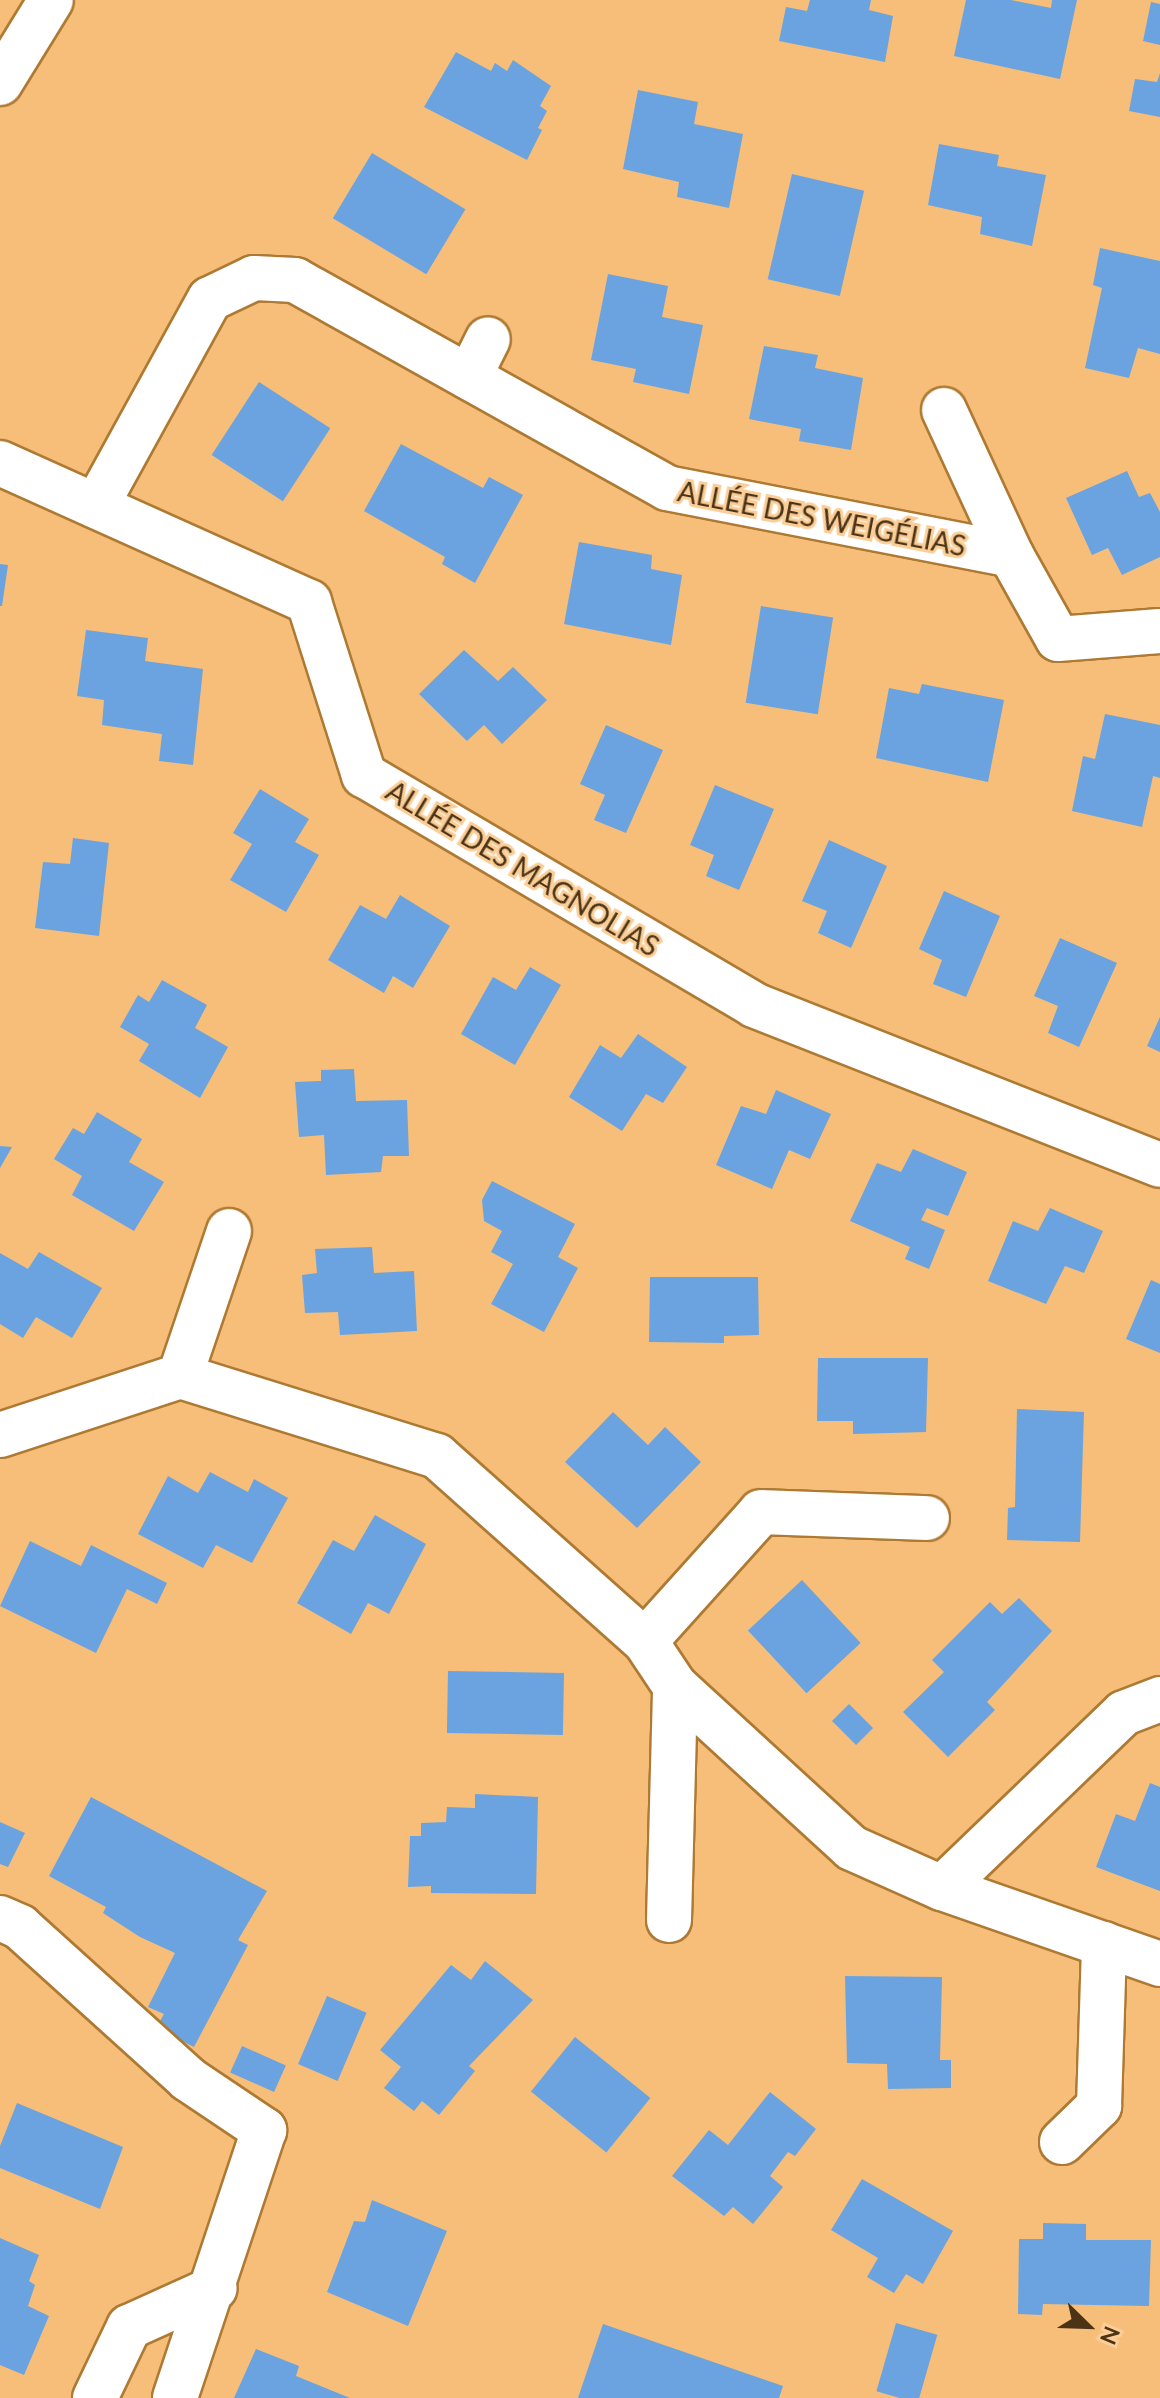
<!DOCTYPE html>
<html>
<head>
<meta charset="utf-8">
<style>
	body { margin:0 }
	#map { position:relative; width:1160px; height:2398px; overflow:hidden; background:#f6be79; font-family:Lato,sans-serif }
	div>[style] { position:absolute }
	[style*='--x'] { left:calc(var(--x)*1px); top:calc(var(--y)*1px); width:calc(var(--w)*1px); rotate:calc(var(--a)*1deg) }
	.building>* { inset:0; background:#6aa3e0; transform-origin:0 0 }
	.roads { filter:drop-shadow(2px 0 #ae7a33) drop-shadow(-2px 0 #ae7a33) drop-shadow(0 2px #ae7a33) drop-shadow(0 -2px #ae7a33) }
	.minor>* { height:44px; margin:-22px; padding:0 22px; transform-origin:22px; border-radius:22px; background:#fff }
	span { translate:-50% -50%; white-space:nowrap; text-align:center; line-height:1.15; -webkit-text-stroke:6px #fbce98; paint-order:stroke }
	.street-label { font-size:28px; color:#4a3316 }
	.north { position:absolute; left:1048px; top:2286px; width:80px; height:80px; -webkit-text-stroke:6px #fbce98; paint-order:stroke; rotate:113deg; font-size:22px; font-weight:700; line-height:32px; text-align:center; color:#4a3316 }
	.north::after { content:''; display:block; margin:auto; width:28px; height:36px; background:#4a3316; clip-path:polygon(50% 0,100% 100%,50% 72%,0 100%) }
</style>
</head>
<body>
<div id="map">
	<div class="building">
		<div style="clip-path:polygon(810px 0,871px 0,869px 10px,893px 16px,885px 62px,779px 41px,786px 7px,807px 11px)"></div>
		<div style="clip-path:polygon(966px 0,1011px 0,1051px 8px,1052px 0,1077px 0,1060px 79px,954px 56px)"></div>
		<div style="clip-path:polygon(1151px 2px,1160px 4px,1160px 45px,1143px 41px)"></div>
		<div style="clip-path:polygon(456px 52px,491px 71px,495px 63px,507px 71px,513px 60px,551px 86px,540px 106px,547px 111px,538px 128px,542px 130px,527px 160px,424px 107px)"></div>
		<div style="clip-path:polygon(1160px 73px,1160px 117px,1129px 111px,1135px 79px,1157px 82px)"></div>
		<div style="clip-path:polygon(638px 90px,698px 102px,694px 124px,743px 134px,729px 208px,677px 197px,679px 182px,623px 169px)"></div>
		<div style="clip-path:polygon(939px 144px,999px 155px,997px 166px,1046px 175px,1032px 246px,980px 234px,982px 217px,928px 205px)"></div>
		<div style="left:372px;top:153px;width:109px;height:76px;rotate:31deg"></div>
		<div style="left:792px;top:174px;width:74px;height:108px;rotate:13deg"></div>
		<div style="clip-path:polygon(1100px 248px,1160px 261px,1160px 354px,1138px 348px,1129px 378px,1085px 368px,1102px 288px,1093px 285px)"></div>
		<div style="clip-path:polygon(608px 274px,668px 286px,662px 317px,703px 325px,689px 394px,633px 382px,636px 369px,591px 360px)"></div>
		<div style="clip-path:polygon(764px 346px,818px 355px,815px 368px,863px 378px,851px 450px,799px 441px,801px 429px,749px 419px)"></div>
		<div style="left:259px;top:382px;width:85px;height:87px;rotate:33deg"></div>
		<div style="clip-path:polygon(401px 444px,483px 488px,489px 477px,523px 495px,475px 583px,442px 564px,445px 557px,364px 511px)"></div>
		<div style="clip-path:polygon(1127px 471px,1139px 497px,1150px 493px,1160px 512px,1160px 557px,1122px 575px,1108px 548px,1092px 555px,1066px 498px)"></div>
		<div style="clip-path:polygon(579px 542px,652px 555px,651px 569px,682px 575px,671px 645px,564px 624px)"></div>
		<div style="clip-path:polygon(0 564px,8px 565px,2px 606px,0 606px)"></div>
		<div style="left:761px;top:606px;width:73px;height:98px;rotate:9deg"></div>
		<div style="clip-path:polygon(86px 630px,148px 638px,145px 661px,203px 669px,193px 765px,159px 761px,162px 734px,102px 725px,104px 700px,77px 696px)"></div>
		<div style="clip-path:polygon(464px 650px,498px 681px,513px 667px,547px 700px,502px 744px,484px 725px,467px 741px,419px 694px)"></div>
		<div style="clip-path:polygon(922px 684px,1004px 700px,988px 782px,876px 758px,889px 688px,919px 694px)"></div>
		<div style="clip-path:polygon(1105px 714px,1160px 725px,1160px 778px,1153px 776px,1142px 827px,1072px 811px,1083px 756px,1095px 759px)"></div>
		<div style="clip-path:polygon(606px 725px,663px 750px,626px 833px,594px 820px,605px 795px,580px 784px)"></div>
		<div style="clip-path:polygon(715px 785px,774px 809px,739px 890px,706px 876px,714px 855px,690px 845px)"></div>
		<div style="clip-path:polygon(260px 789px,309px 819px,295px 842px,319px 855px,286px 912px,230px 880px,252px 844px,233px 833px)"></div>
		<div style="clip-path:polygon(73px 838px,109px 843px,99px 936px,35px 928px,43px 862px,70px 864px)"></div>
		<div style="clip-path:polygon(829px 840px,887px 866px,851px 948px,818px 933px,827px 911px,802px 901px)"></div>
		<div style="clip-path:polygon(944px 891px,1000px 916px,966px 997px,933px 984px,942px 960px,919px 949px)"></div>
		<div style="clip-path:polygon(400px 895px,450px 926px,413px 988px,393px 976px,384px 993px,328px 960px,360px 905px,386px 919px)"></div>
		<div style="clip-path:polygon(1060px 938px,1117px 963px,1079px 1047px,1048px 1033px,1058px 1006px,1034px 996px)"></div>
		<div style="clip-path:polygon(530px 967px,561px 985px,515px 1065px,461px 1034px,493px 977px,516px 990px)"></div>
		<div style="clip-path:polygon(162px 980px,207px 1005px,195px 1028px,228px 1047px,200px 1098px,139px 1061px,149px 1044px,120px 1027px,138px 995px,149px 1002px)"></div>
		<div style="clip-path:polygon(1160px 1017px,1160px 1052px,1147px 1046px)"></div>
		<div style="clip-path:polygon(638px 1034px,687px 1067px,663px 1103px,646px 1094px,622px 1131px,569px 1097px,600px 1045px,621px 1058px)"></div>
		<div style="clip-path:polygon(354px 1069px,356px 1101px,407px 1100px,409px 1156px,383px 1156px,381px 1172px,326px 1175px,324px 1135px,299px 1137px,295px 1082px,321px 1081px,321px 1070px)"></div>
		<div style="clip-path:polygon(776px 1090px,831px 1114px,810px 1159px,789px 1150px,772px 1189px,716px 1165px,741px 1106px,766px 1114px)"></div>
		<div style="clip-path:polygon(97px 1112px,142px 1139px,129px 1162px,164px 1182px,134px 1231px,72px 1195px,82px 1176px,54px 1159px,73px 1128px,84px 1134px)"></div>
		<div style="clip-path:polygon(0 1146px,12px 1147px,0 1168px)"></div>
		<div style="clip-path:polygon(913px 1149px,967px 1172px,948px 1216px,927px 1208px,921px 1220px,945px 1230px,929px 1269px,905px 1259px,910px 1247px,850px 1221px,877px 1163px,901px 1172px)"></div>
		<div style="clip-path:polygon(492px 1181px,575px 1224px,558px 1257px,578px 1268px,544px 1332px,491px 1304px,513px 1264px,491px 1252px,502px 1231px,484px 1221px,482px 1200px)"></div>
		<div style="clip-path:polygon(1050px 1208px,1103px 1231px,1084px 1273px,1065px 1266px,1046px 1304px,988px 1281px,1013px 1221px,1038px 1231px)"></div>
		<div style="clip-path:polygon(372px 1247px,374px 1273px,414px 1271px,417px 1331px,340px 1335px,338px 1312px,305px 1313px,302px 1275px,317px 1273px,315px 1249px)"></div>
		<div style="clip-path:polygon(39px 1252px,102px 1288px,72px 1338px,36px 1317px,23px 1338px,0 1324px,0 1253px,28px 1269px)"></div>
		<div style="clip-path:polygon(650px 1277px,758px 1277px,759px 1335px,724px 1336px,724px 1343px,649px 1342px)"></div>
		<div style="clip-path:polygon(1151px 1280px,1160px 1284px,1160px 1353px,1126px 1339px)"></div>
		<div style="clip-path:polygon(818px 1358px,928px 1358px,926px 1432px,853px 1434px,853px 1421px,817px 1421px)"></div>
		<div style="clip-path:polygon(1017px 1409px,1084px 1412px,1080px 1542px,1007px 1540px,1008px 1508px,1015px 1507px)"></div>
		<div style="clip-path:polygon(613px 1412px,648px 1445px,665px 1427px,701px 1462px,637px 1528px,565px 1462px)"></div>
		<div style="clip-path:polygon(210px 1472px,248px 1492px,254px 1479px,288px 1498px,252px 1563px,216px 1545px,203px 1568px,138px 1534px,168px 1476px,198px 1493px)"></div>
		<div style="clip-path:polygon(375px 1515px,426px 1544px,389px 1614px,368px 1603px,351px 1634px,297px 1603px,333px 1540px,354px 1551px)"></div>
		<div style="clip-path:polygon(30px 1541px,81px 1566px,91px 1545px,167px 1583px,157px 1604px,127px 1589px,96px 1653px,0 1606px)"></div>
		<div style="left:802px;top:1580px;width:86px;height:74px;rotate:47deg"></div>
		<div style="clip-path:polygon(1019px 1598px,1052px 1631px,987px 1702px,995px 1710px,948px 1757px,903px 1712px,944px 1672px,932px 1660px,990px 1602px,1002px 1614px)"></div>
		<div style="left:448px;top:1671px;width:116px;height:62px;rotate:1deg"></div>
		<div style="left:849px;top:1704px;width:34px;height:24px;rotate:45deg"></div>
		<div style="clip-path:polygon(1150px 1783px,1160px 1787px,1160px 1891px,1096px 1867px,1116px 1814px,1135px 1821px)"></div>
		<div style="clip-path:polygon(475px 1794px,538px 1797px,536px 1894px,431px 1893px,431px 1886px,408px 1887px,410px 1836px,421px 1836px,421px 1823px,446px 1822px,447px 1807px,475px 1808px)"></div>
		<div style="clip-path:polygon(91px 1797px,267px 1891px,238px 1940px,248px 1945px,194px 2047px,156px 2028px,164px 2014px,148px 2007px,175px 1953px,140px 1937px,103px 1913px,106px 1907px,49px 1876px)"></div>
		<div style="clip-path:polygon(0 1822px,25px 1833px,8px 1867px,0 1864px)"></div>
		<div style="clip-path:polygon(485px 1961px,533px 2000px,469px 2066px,475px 2071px,439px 2115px,422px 2101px,414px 2111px,384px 2088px,401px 2067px,380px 2050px,451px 1965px,471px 1980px)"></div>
		<div style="clip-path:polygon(845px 1976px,942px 1977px,940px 2060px,951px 2060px,951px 2088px,888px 2089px,887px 2064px,847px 2063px)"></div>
		<div style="left:327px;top:1996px;width:43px;height:74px;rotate:23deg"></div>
		<div style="left:575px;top:2037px;width:97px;height:70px;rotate:39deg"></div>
		<div style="left:242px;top:2046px;width:48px;height:29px;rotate:24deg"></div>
		<div style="clip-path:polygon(770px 2092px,816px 2129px,795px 2156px,788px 2152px,770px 2176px,783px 2187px,753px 2224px,733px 2207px,724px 2216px,672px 2176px,709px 2130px,728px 2145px)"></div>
		<div style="clip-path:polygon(17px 2103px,123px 2147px,100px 2209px,0 2168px,0 2146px)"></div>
		<div style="clip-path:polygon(862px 2179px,953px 2231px,923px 2284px,906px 2274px,894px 2293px,867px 2277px,878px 2258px,831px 2230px)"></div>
		<div style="clip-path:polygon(372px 2200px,447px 2231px,408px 2326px,327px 2292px,354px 2221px,365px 2222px)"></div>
		<div style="clip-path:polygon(1043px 2223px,1086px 2224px,1086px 2240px,1151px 2240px,1149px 2306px,1043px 2304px,1042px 2315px,1018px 2314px,1019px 2239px,1043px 2239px)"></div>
		<div style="clip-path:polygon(0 2238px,39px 2255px,29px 2281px,35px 2285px,28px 2306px,49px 2316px,24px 2375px,0 2365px)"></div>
		<div style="left:896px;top:2323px;width:43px;height:71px;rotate:16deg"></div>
		<div style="clip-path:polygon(603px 2324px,783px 2386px,779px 2398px,578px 2398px)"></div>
		<div style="clip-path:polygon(256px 2349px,299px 2366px,296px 2376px,350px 2398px,234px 2398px)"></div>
	</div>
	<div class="roads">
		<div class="minor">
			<div style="--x:0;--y:83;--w:97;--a:-58.4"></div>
			<div style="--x:469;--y:377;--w:42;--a:-63.4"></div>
			<div style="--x:944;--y:410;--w:160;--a:65.2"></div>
			<div style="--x:0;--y:463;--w:339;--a:24.2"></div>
			<div style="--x:309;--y:602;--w:182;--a:72.4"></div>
			<div style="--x:364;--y:775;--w:453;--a:30.5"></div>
			<div style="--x:754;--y:1005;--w:436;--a:21.5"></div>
			<div style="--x:96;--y:506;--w:236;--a:-61.2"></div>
			<div style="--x:210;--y:299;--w:49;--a:-25.5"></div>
			<div style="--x:254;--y:278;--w:41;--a:2.8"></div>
			<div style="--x:295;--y:280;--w:426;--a:29.2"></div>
			<div style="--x:667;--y:488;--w:350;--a:11"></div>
			<div style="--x:1011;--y:555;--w:96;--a:60.8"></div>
			<div style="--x:1058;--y:639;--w:102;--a:-4.5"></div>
			<div style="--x:180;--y:1376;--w:153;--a:-71.3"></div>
			<div style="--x:0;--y:1435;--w:189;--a:-18.1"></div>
			<div style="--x:180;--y:1376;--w:269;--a:17.3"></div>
			<div style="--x:437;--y:1456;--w:278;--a:41.7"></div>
			<div style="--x:645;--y:1641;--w:54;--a:56.3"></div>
			<div style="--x:675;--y:1686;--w:240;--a:42.5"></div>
			<div style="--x:852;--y:1848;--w:98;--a:24"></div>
			<div style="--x:942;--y:1888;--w:231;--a:19.2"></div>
			<div style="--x:645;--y:1641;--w:173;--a:-48"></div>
			<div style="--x:761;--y:1512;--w:166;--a:2.1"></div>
			<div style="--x:942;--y:1888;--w:252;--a:-43.9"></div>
			<div style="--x:1124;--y:1713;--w:39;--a:-21"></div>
			<div style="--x:0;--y:1918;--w:22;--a:24"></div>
			<div style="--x:20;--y:1927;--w:227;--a:42.1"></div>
			<div style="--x:188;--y:2079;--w:92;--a:33.9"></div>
			<div style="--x:264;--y:2130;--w:282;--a:108.4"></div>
			<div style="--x:669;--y:1920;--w:234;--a:-88.5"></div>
			<div style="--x:1062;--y:2142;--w:52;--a:-44.2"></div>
			<div style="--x:1099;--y:2106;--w:162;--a:-88.2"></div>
			<div style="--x:95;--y:2398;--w:79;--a:-64.4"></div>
			<div style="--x:129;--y:2327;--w:94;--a:-24.4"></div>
		</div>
	</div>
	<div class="street-label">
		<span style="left:822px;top:518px;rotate:11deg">ALLÉE DES WEIGÉLIAS</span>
		<span style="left:523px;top:868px;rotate:31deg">ALLÉE DES MAGNOLIAS</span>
	</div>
	<div class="north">N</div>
</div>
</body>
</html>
